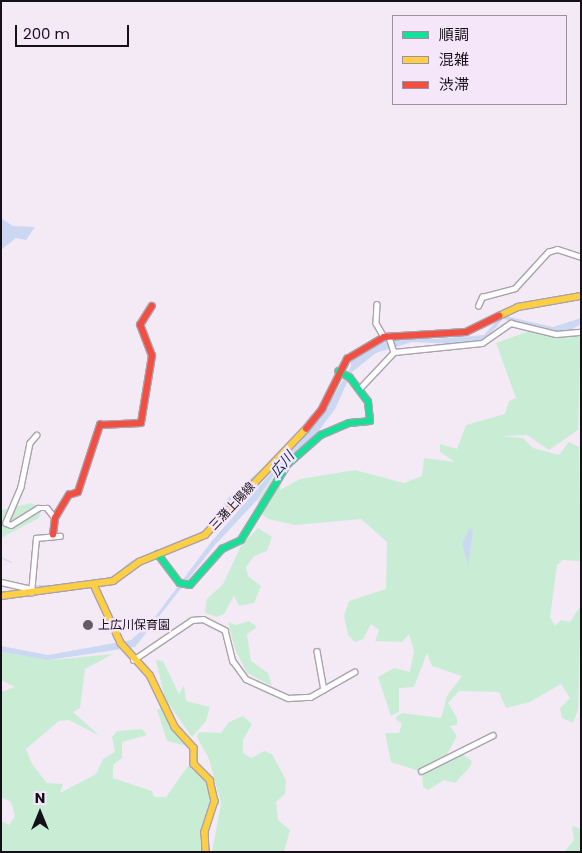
<!DOCTYPE html>
<html>
<head>
<meta charset="utf-8">
<style>
	body { margin:0 }
	#map { position:relative; width:582px; height:853px; overflow:hidden; background:#f3eaf6; font-family:Poppins,"Noto Sans JP",sans-serif }
	div>[style] { position:absolute }
	[style*='--x'] { left:calc(var(--x)*1px); top:calc(var(--y)*1px); width:calc(var(--w)*1px); rotate:calc(var(--a)*1deg) }
	.green>* { inset:0; background:#c9edd4 }
	.water>* { inset:0; background:#ccd8f2 }
	.stream>* { height:1px; margin:-0.5px; padding:0 0.5px; transform-origin:0.5px; border-radius:0.5px; background:#ccd8f2 }
	.roads { filter:drop-shadow(1px 0 #a9a2ab) drop-shadow(-1px 0 #a9a2ab) drop-shadow(0 1px #a9a2ab) drop-shadow(0 -1px #a9a2ab) }
	.street>* { height:4.5px; margin:-2.25px; padding:0 2.25px; transform-origin:2.25px; border-radius:2.25px; background:#fdfcfe }
	.fast>* { height:5.5px; margin:-2.75px; padding:0 2.75px; transform-origin:2.75px; border-radius:2.75px; background:#16e098 }
	.slow>* { height:5.5px; margin:-2.75px; padding:0 2.75px; transform-origin:2.75px; border-radius:2.75px; background:#ffcf43 }
	.jam>* { height:5.5px; margin:-2.75px; padding:0 2.75px; transform-origin:2.75px; border-radius:2.75px; background:#f24e42 }
	.dots>* { width:14px; height:14px; translate:-50% -50%; box-sizing:border-box; border:2px solid #f5e6fa; border-radius:50% }
	span { translate:-50% -50%; white-space:nowrap; text-align:center; line-height:1.15; -webkit-text-stroke:4.5px #f5e6fa; paint-order:stroke }
	.street-label { font-size:12px; color:#151017 }
	.poi-label { font-size:12px; color:#151017 }
	.left { translate:0 -50%; text-align:left }
	.water-label { font-size:14px; color:#092c5c; font-style:italic }
	.frame { position:absolute; inset:0; border:2px solid #151017; pointer-events:none }
	.legend { position:absolute; left:392px; top:15px; width:175px; height:90px; box-sizing:border-box; background:#f5e6fa; border:1px solid #9b909f; margin:0; padding:6px 9px; list-style:none; font-size:15px; color:#151017 }
	.legend li { display:flex; align-items:center; gap:10px; height:25px }
	.legend b { width:25px; border:1px solid #9b909f }
	.north { position:absolute; left:15px; top:788px; width:50px; height:50px; -webkit-text-stroke:4px #f5e6fa; paint-order:stroke; rotate:0deg; font-size:14px; font-weight:700; line-height:20px; text-align:center; color:#151017 }
	.north::after { content:''; display:block; margin:auto; width:18px; height:22px; background:#151017; clip-path:polygon(50% 0,100% 100%,50% 72%,0 100%) }
	.scale { position:absolute; left:15px; top:25px; width:114px; height:22px; box-sizing:border-box; border:2px solid #151017; border-top:0; padding-left:6px; font-size:15px; line-height:18px; white-space:nowrap; color:#151017; -webkit-text-stroke:4px #f5e6fa; paint-order:stroke }
</style>
</head>
<body>
<div id="map">
	<div class="green">
		<div style="clip-path:polygon(529px 331px,557px 336px,581px 334px,578px 430px,549px 450px,527px 435px,500px 436px,523px 438px,533px 448px,559px 455px,569px 442px,579px 447px,581px 555px,579px 561px,563px 560px,557px 565px,550px 617px,555px 626px,561px 620px,570px 622px,581px 605px,578px 710px,573px 723px,562px 718px,560px 708px,570px 698px,561px 684px,530px 702px,506px 708px,499px 692px,459px 691px,448px 703px,457px 718px,457px 725px,450px 726px,457px 736px,445px 758px,463px 755px,472px 761px,470px 767px,455px 783px,444px 780px,428px 790px,423px 787px,422px 772px,391px 762px,385px 733px,399px 733px,402px 724px,395px 718px,402px 713px,441px 718px,447px 696px,462px 676px,432px 666px,427px 653px,414px 687px,399px 688px,399px 712px,391px 716px,378px 677px,394px 668px,410px 672px,414px 651px,409px 634px,402px 642px,375px 641px,379px 630px,371px 624px,363px 639px,355px 642px,348px 635px,344px 616px,349px 601px,386px 589px,387px 542px,361px 519px,295px 525px,268px 519px,259px 512px,258px 500px,276px 473px,282px 474px,280px 490px,300px 479px,355px 470px,404px 483px,422px 476px,424px 458px,455px 462px,440px 452px,440px 444px,457px 449px,466px 425px,505px 414px,509px 401px,516px 398px,496px 343px)"></div>
		<div style="clip-path:polygon(32px 503px,41px 510px,39px 518px,1px 538px,1px 510px)"></div>
		<div style="clip-path:polygon(258px 528px,272px 537px,267px 551px,254px 556px,246px 567px,248px 576px,261px 586px,254px 603px,239px 606px,234px 596px,224px 614px,217px 617px,205px 613px,207px 599px,223px 584px,241px 546px)"></div>
		<div style="clip-path:polygon(249px 621px,257px 627px,247px 634px,251px 661px,268px 673px,272px 686px,247px 673px,235px 649px,228px 622px,236px 625px)"></div>
		<div style="clip-path:polygon(1px 652px,52px 660px,113px 654px,85px 669px,80px 708px,73px 712px,100px 736px,69px 720px,59px 721px,26px 749px,32px 764px,47px 783px,63px 784px,60px 793px,96px 774px,103px 759px,115px 752px,112px 737px,117px 731px,142px 729px,147px 735px,122px 742px,122px 758px,113px 765px,113px 778px,152px 791px,154px 797px,166px 797px,188px 766px,205px 773px,213px 793px,213px 808px,203px 852px,1px 852px,1px 821px,9px 825px,15px 816px,11px 802px,1px 797px,1px 692px,15px 687px,1px 680px)"></div>
		<div style="clip-path:polygon(156px 660px,163px 661px,179px 694px,184px 685px,186px 701px,210px 707px,206px 721px,192px 737px,165px 699px)"></div>
		<div style="clip-path:polygon(161px 708px,193px 744px,191px 759px,190px 747px,167px 741px,157px 710px)"></div>
		<div style="clip-path:polygon(243px 716px,252px 724px,243px 740px,243px 753px,251px 758px,264px 751px,272px 754px,286px 780px,285px 794px,276px 802px,278px 820px,290px 830px,284px 852px,212px 852px,221px 803px,209px 759px,197px 737px,199px 732px,221px 733px,229px 722px)"></div>
		<div style="clip-path:polygon(572px 826px,581px 829px,581px 852px,564px 852px,574px 840px)"></div>
	</div>
	<div class="water">
		<div style="clip-path:polygon(1px 218px,13px 226px,35px 227px,26px 240px,16px 238px,1px 250px)"></div>
		<div style="clip-path:polygon(502px 315px,553px 327px,581px 318px,581px 324px,565px 333px,503px 319px,486px 339px,453px 344px,412px 342px,376px 353px,352px 372px,335px 409px,314px 437px,284px 460px,257px 500px,215px 545px,135px 647px,49px 660px,1px 652px,1px 646px,48px 655px,131px 640px,152px 621px,211px 542px,324px 412px,351px 366px,350px 360px,384px 341px,409px 336px,435px 339px,484px 335px)"></div>
		<div style="clip-path:polygon(276px 457px,244px 490px,229px 501px,212px 527px,205px 532px,132px 563px,114px 577px,94px 584px,16px 587px,27px 591px,1px 585px,70px 585px,112px 577px,131px 561px,207px 529px,228px 498px)"></div>
		<div style="clip-path:polygon(470px 528px,473px 531px,468px 566px,462px 543px)"></div>
	</div>
	<div class="stream">
		<div style="--x:329;--y:388;--w:25;--a:-69"></div>
		<div style="--x:306;--y:421;--w:20;--a:-45"></div>
		<div style="--x:40;--y:534;--w:11;--a:0"></div>
		<div style="--x:1;--y:557;--w:11;--a:27"></div>
	</div>
	<div class="roads">
		<div class="street">
			<div style="--x:377;--y:304;--w:19;--a:93"></div>
			<div style="--x:376;--y:323;--w:16;--a:60"></div>
			<div style="--x:478;--y:306;--w:10;--a:-66"></div>
			<div style="--x:482;--y:297;--w:34;--a:-15"></div>
			<div style="--x:515;--y:288;--w:49;--a:-47.5"></div>
			<div style="--x:548;--y:252;--w:9;--a:-18"></div>
			<div style="--x:557;--y:249;--w:25;--a:18"></div>
			<div style="--x:389;--y:337;--w:16;--a:72"></div>
			<div style="--x:359;--y:389;--w:51;--a:-46.6"></div>
			<div style="--x:394;--y:352;--w:88;--a:-5.8"></div>
			<div style="--x:482;--y:343;--w:35;--a:-35"></div>
			<div style="--x:511;--y:323;--w:46;--a:13.7"></div>
			<div style="--x:556;--y:334;--w:25;--a:-5"></div>
			<div style="--x:37;--y:435;--w:11;--a:131"></div>
			<div style="--x:30;--y:443;--w:45;--a:101.6"></div>
			<div style="--x:21;--y:487;--w:39;--a:113"></div>
			<div style="--x:6;--y:523;--w:5;--a:22"></div>
			<div style="--x:11;--y:525;--w:32;--a:-32"></div>
			<div style="--x:38;--y:508;--w:9;--a:0"></div>
			<div style="--x:47;--y:508;--w:13;--a:51"></div>
			<div style="--x:1;--y:582;--w:32;--a:13"></div>
			<div style="--x:31;--y:593;--w:55;--a:-84.8"></div>
			<div style="--x:36;--y:538;--w:24;--a:-5"></div>
			<div style="--x:317;--y:651;--w:39;--a:80"></div>
			<div style="--x:133;--y:660;--w:71;--a:-34.1"></div>
			<div style="--x:192;--y:620;--w:11;--a:-5"></div>
			<div style="--x:203;--y:619;--w:25;--a:27"></div>
			<div style="--x:225;--y:630;--w:32;--a:76"></div>
			<div style="--x:233;--y:661;--w:22;--a:54"></div>
			<div style="--x:246;--y:679;--w:46;--a:24.3"></div>
			<div style="--x:288;--y:698;--w:22;--a:-3"></div>
			<div style="--x:310;--y:697;--w:51;--a:-29.6"></div>
			<div style="--x:421;--y:771;--w:80;--a:-26.6"></div>
		</div>
		<div class="fast">
			<div style="--x:158;--y:554;--w:36;--a:53"></div>
			<div style="--x:180;--y:583;--w:10;--a:11"></div>
			<div style="--x:190;--y:585;--w:48;--a:-48.4"></div>
			<div style="--x:222;--y:549;--w:21;--a:-25"></div>
			<div style="--x:241;--y:540;--w:89;--a:-58.3"></div>
			<div style="--x:288;--y:464;--w:44;--a:-41.3"></div>
			<div style="--x:321;--y:435;--w:30;--a:-23"></div>
			<div style="--x:349;--y:423;--w:21;--a:-5"></div>
			<div style="--x:370;--y:421;--w:19;--a:-96"></div>
			<div style="--x:368;--y:402;--w:30;--a:-127"></div>
			<div style="--x:350;--y:378;--w:13;--a:-151"></div>
		</div>
		<div class="slow">
			<div style="--x:499;--y:316;--w:21;--a:-25"></div>
			<div style="--x:518;--y:307;--w:64;--a:-9.9"></div>
			<div style="--x:95;--y:587;--w:62;--a:65.1"></div>
			<div style="--x:121;--y:643;--w:43;--a:47.8"></div>
			<div style="--x:150;--y:675;--w:58;--a:64.3"></div>
			<div style="--x:175;--y:727;--w:28;--a:48"></div>
			<div style="--x:194;--y:748;--w:16;--a:90"></div>
			<div style="--x:194;--y:764;--w:23;--a:45"></div>
			<div style="--x:210;--y:780;--w:22;--a:77"></div>
			<div style="--x:215;--y:801;--w:33;--a:108"></div>
			<div style="--x:205;--y:832;--w:20;--a:87"></div>
			<div style="--x:1;--y:596;--w:113;--a:-7.6"></div>
			<div style="--x:113;--y:581;--w:32;--a:-36"></div>
			<div style="--x:139;--y:562;--w:71;--a:-22.2"></div>
			<div style="--x:205;--y:535;--w:146;--a:-46.4"></div>
		</div>
		<div class="jam">
			<div style="--x:306;--y:429;--w:26;--a:-51"></div>
			<div style="--x:322;--y:409;--w:56;--a:-63.4"></div>
			<div style="--x:347;--y:359;--w:43;--a:-30.7"></div>
			<div style="--x:384;--y:337;--w:82;--a:-3.5"></div>
			<div style="--x:466;--y:332;--w:37;--a:-26"></div>
			<div style="--x:53;--y:535;--w:17;--a:-83"></div>
			<div style="--x:55;--y:518;--w:27;--a:-59"></div>
			<div style="--x:69;--y:495;--w:9;--a:-18"></div>
			<div style="--x:78;--y:492;--w:71;--a:-71.8"></div>
			<div style="--x:100;--y:425;--w:41;--a:-2.8"></div>
			<div style="--x:141;--y:423;--w:68;--a:-80.7"></div>
			<div style="--x:152;--y:356;--w:33;--a:-111"></div>
			<div style="--x:140;--y:325;--w:22;--a:-58"></div>
		</div>
	</div>
	<div class="dots">
		<div style="left:88px;top:625px;background:#635c65"></div>
	</div>
	<div class="street-label">
		<span style="left:232px;top:506px;rotate:-47deg">三潴上陽線</span>
	</div>
	<div class="poi-label">
		<span class="left" style="left:98px;top:625px">上広川保育園</span>
	</div>
	<div class="water-label">
		<span style="left:282px;top:464px;rotate:-50deg">広川</span>
	</div>
	<div class="frame"></div>
	<ul class="legend">
	<li><b style="height:6px;background:#16e098"></b>順調</li>
	<li><b style="height:6px;background:#ffcf43"></b>混雑</li>
	<li><b style="height:6px;background:#f24e42"></b>渋滞</li>
	</ul>
	<div class="north">N</div>
	<div class="scale">200 m</div>
</div>
</body>
</html>
